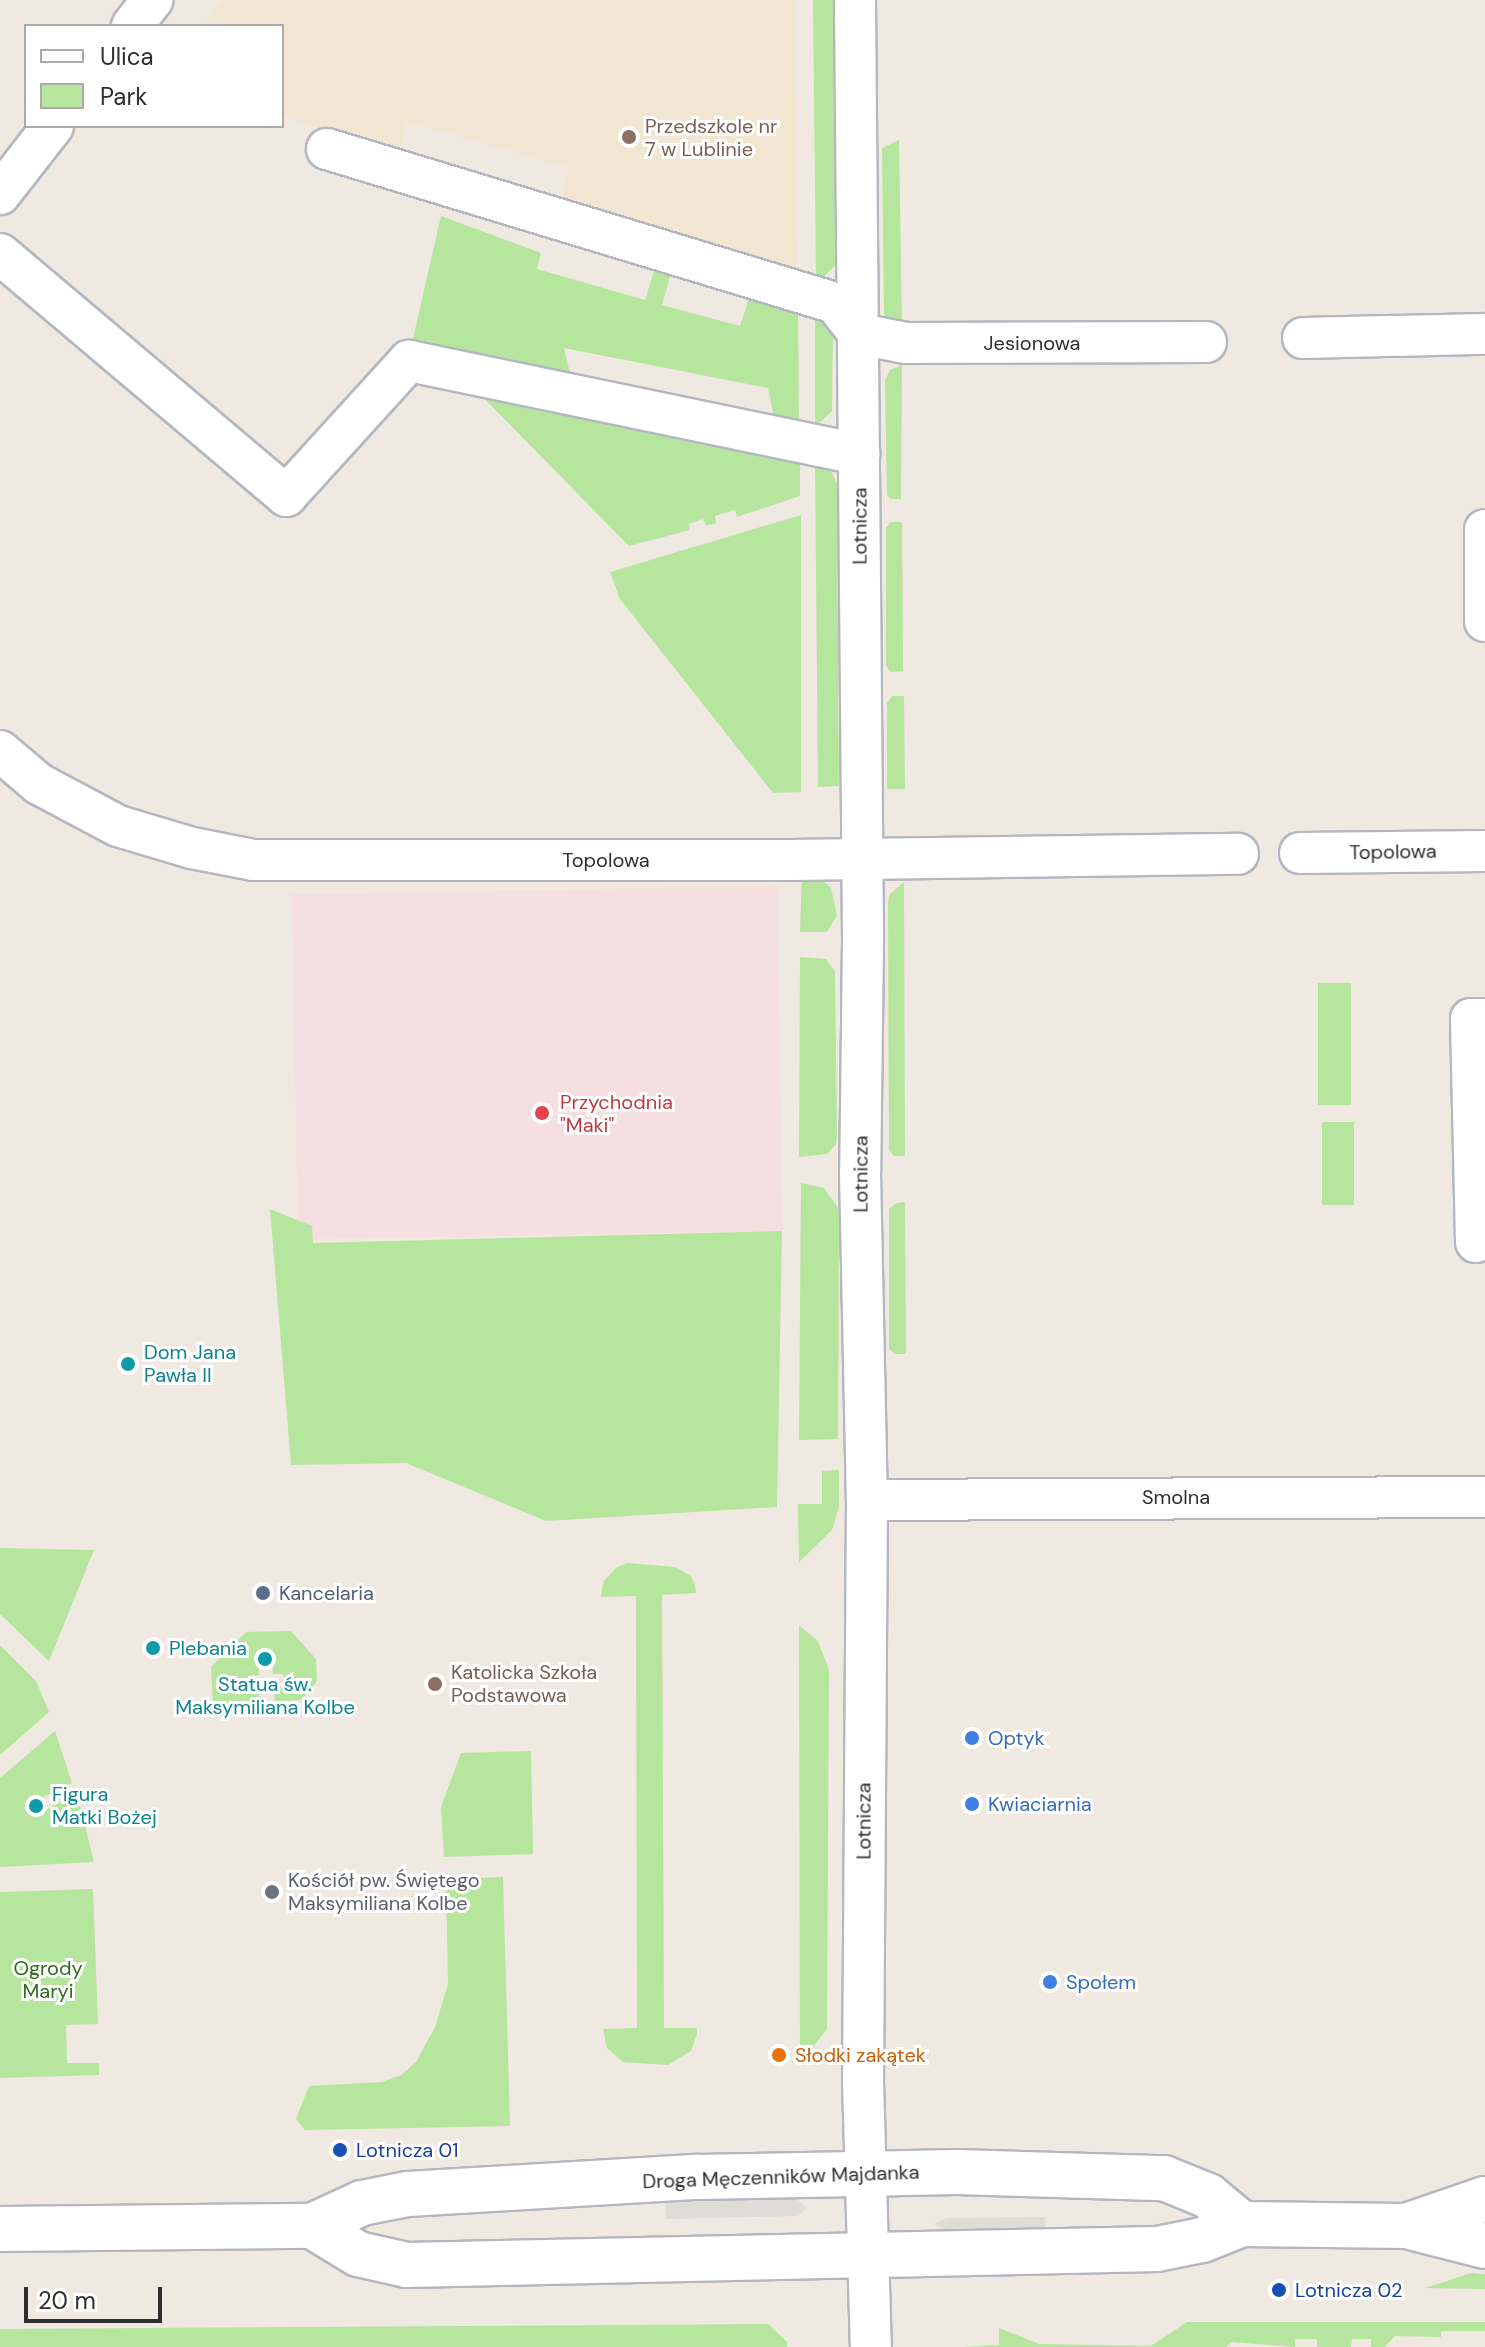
<!DOCTYPE html>
<html>
<head>
<meta charset="utf-8">
<style>
	body { margin:0 }
	#map { position:relative; width:1485px; height:2347px; overflow:hidden; background:#efe9e1; font-family:"DM Sans",sans-serif }
	div>[style] { position:absolute }
	[style*='--x'] { left:calc(var(--x)*1px); top:calc(var(--y)*1px); width:calc(var(--w)*1px); rotate:calc(var(--a)*1deg) }
	.education>* { inset:0; background:#f0e6d1 }
	.medical>* { inset:0; background:#f5dfe0; transform-origin:0 0 }
	.green>* { inset:0; background:#b6e59e; transform-origin:0 0 }
	.plaza>* { inset:0; background:#dfdcd8 }
	.roads { filter:drop-shadow(2px 0 #b4b7c1) drop-shadow(-2px 0 #b4b7c1) drop-shadow(0 2px #b4b7c1) drop-shadow(0 -2px #b4b7c1) }
	.street>* { height:40px; margin:-20px; padding:0 20px; transform-origin:20px; border-radius:20px; background:#fff }
	.secondary>* { height:44px; margin:-22px; padding:0 22px; transform-origin:22px; border-radius:22px; background:#fff }
	.dots>* { width:22px; height:22px; translate:-50% -50%; box-sizing:border-box; border:4px solid #fff; border-radius:50% }
	span { translate:-50% -50%; white-space:nowrap; text-align:center; line-height:1.15; -webkit-text-stroke:6px #fff; paint-order:stroke }
	.education-label { font-size:20px; color:#785e54 }
	.left { translate:0 -50%; text-align:left }
	.street-label { font-size:20px; color:#2e2e2e }
	.health-label { font-size:20px; color:#be3a42 }
	.culture-label { font-size:20px; color:#0d838f }
	.service-label { font-size:20px; color:#4e5e75 }
	.shop-label { font-size:20px; color:#366cbe }
	.worship-label { font-size:20px; color:#5b616d }
	.park-label { font-size:20px; color:#2c6e1b }
	.food-label { font-size:20px; color:#c56008 }
	.transit-label { font-size:20px; color:#164399 }
	.legend { position:absolute; left:24px; top:24px; width:260px; height:104px; box-sizing:border-box; background:#fff; border:2px solid #ababab; margin:0; padding:10px 14px; list-style:none; font-size:24px; color:#2e2e2e }
	.legend li { display:flex; align-items:center; gap:16px; height:40px }
	.legend b { width:40px; border:2px solid #ababab }
	.scale { position:absolute; left:24px; top:2287px; width:138px; height:36px; box-sizing:border-box; border:4px solid #2e2e2e; border-top:0; padding-left:10px; font-size:24px; line-height:28px; white-space:nowrap; color:#2e2e2e; -webkit-text-stroke:6px #fff; paint-order:stroke }
</style>
</head>
<body>
<div id="map">
	<div class="education">
		<div style="clip-path:polygon(224px 0,796px 0,797px 275px,560px 203px,570px 168px,407px 122px,398px 154px,282px 116px,282px 26px,204px 26px)"></div>
	</div>
	<div class="medical">
		<div style="left:777px;top:886px;width:345px;height:485px;rotate:89deg"></div>
	</div>
	<div class="green">
		<div style="clip-path:polygon(813px 0,833px 0,835px 266px,822px 278px,816px 277px)"></div>
		<div style="clip-path:polygon(899px 140px,902px 327px,885px 319px,884px 312px,882px 148px)"></div>
		<div style="clip-path:polygon(441px 216px,541px 253px,537px 269px,645px 300px,655px 268px,671px 273px,662px 305px,740px 326px,750px 295px,798px 308px,799px 428px,776px 426px,768px 388px,564px 348px,572px 382px,412px 343px)"></div>
		<div style="clip-path:polygon(815px 312px,833px 328px,832px 411px,815px 427px)"></div>
		<div style="clip-path:polygon(902px 365px,901px 499px,891px 499px,887px 495px,885px 380px,890px 370px)"></div>
		<div style="clip-path:polygon(471px 385px,796px 457px,800px 463px,800px 496px,737px 517px,735px 510px,715px 516px,716px 523px,706px 526px,703px 519px,689px 524px,690px 530px,629px 546px)"></div>
		<div style="clip-path:polygon(815px 459px,830px 468px,837px 485px,839px 786px,818px 787px)"></div>
		<div style="clip-path:polygon(801px 515px,801px 792px,773px 793px,620px 599px,610px 572px)"></div>
		<div style="clip-path:polygon(891px 522px,902px 522px,903px 671px,891px 672px,886px 666px,886px 528px)"></div>
		<div style="clip-path:polygon(892px 696px,904px 696px,905px 789px,887px 789px,887px 703px)"></div>
		<div style="clip-path:polygon(802px 874px,817px 875px,831px 888px,837px 915px,827px 932px,800px 932px)"></div>
		<div style="clip-path:polygon(904px 882px,905px 1156px,894px 1156px,889px 1150px,888px 902px,890px 894px)"></div>
		<div style="clip-path:polygon(800px 957px,826px 959px,835px 972px,837px 1137px,836px 1144px,827px 1154px,799px 1157px)"></div>
		<div style="left:1318px;top:983px;width:33px;height:122px"></div>
		<div style="left:1354px;top:1122px;width:83px;height:32px;rotate:90deg"></div>
		<div style="clip-path:polygon(801px 1183px,824px 1188px,839px 1209px,838px 1439px,799px 1440px)"></div>
		<div style="clip-path:polygon(905px 1202px,906px 1354px,895px 1354px,889px 1349px,889px 1209px,897px 1203px)"></div>
		<div style="clip-path:polygon(270px 1209px,312px 1226px,313px 1243px,782px 1231px,777px 1507px,546px 1521px,406px 1463px,291px 1465px)"></div>
		<div style="clip-path:polygon(839px 1470px,839px 1507px,832px 1530px,799px 1562px,798px 1504px,822px 1504px,822px 1471px)"></div>
		<div style="clip-path:polygon(0 1548px,94px 1550px,49px 1661px,0 1614px)"></div>
		<div style="clip-path:polygon(627px 1563px,675px 1567px,691px 1576px,695px 1585px,696px 1593px,662px 1595px,664px 2028px,697px 2028px,697px 2034px,691px 2051px,668px 2065px,623px 2062px,607px 2048px,603px 2029px,637px 2028px,636px 1596px,601px 1597px,603px 1582px,617px 1567px)"></div>
		<div style="clip-path:polygon(799px 1625px,818px 1641px,829px 1670px,827px 2029px,802px 2061px,800px 2061px)"></div>
		<div style="clip-path:polygon(291px 1631px,316px 1659px,317px 1681px,301px 1700px,275px 1702px,274px 1687px,283px 1686px,283px 1674px,273px 1674px,272px 1654px,258px 1655px,259px 1675px,249px 1676px,250px 1689px,259px 1688px,260px 1703px,213px 1705px,211px 1667px,246px 1632px)"></div>
		<div style="clip-path:polygon(0 1645px,36px 1681px,49px 1712px,0 1755px)"></div>
		<div style="clip-path:polygon(55px 1731px,72px 1783px,27px 1805px,33px 1816px,77px 1794px,94px 1862px,0 1867px,0 1778px)"></div>
		<div style="clip-path:polygon(531px 1751px,533px 1854px,444px 1857px,441px 1807px,461px 1753px)"></div>
		<div style="clip-path:polygon(503px 1877px,510px 2126px,305px 2130px,296px 2119px,309px 2086px,382px 2082px,401px 2075px,416px 2062px,435px 2027px,448px 1984px,446px 1879px)"></div>
		<div style="clip-path:polygon(93px 1889px,98px 2024px,66px 2025px,67px 2063px,99px 2063px,99px 2075px,0 2078px,0 1892px)"></div>
		<div style="clip-path:polygon(1471px 2273px,1485px 2274px,1485px 2289px,1425px 2288px)"></div>
		<div style="clip-path:polygon(1187px 2322px,1485px 2322px,1485px 2331px,1441px 2331px,1441px 2337px,1395px 2336px,1385px 2347px,1371px 2347px,1371px 2339px,1352px 2339px,1351px 2347px,1317px 2347px,1317px 2339px,1295px 2339px,1295px 2347px,1232px 2342px,1226px 2347px,965px 2347px,999px 2345px,999px 2328px,1039px 2344px,1151px 2346px)"></div>
		<div style="clip-path:polygon(768px 2324px,787px 2342px,787px 2347px,0 2347px,0 2329px)"></div>
	</div>
	<div class="plaza">
		<div style="clip-path:polygon(797px 2199px,806px 2208px,798px 2216px,666px 2219px,665px 2200px)"></div>
		<div style="clip-path:polygon(1045px 2217px,1046px 2229px,946px 2231px,934px 2224px,947px 2218px)"></div>
	</div>
	<div class="roads">
		<div class="street">
			<div style="--x:855;--y:0;--w:942;--a:89.51"></div>
			<div style="--x:863;--y:942;--w:230;--a:90.7"></div>
			<div style="--x:860;--y:1172;--w:328;--a:88.8"></div>
			<div style="--x:867;--y:1500;--w:582;--a:90.39"></div>
			<div style="--x:863;--y:2082;--w:265;--a:88.3"></div>
			<div style="--x:132;--y:26;--w:33;--a:-52"></div>
			<div style="--x:327;--y:149;--w:531;--a:16.86"></div>
			<div style="--x:835;--y:303;--w:39;--a:52"></div>
			<div style="--x:859;--y:334;--w:48;--a:10.8"></div>
			<div style="--x:906;--y:343;--w:300;--a:-0.2"></div>
			<div style="--x:0;--y:194;--w:86;--a:-52.1"></div>
			<div style="--x:0;--y:254;--w:375;--a:40.2"></div>
			<div style="--x:286;--y:496;--w:183;--a:-47.7"></div>
			<div style="--x:409;--y:361;--w:460;--a:11.7"></div>
			<div style="--x:1303;--y:338;--w:182;--a:-1.3"></div>
			<div style="--x:1485;--y:530;--w:91;--a:90"></div>
			<div style="--x:0;--y:751;--w:51;--a:40.2"></div>
			<div style="--x:39;--y:784;--w:89;--a:28"></div>
			<div style="--x:118;--y:826;--w:77;--a:16.6"></div>
			<div style="--x:192;--y:848;--w:62;--a:11.1"></div>
			<div style="--x:253;--y:860;--w:538;--a:0"></div>
			<div style="--x:791;--y:860;--w:447;--a:-0.8"></div>
			<div style="--x:1300;--y:853;--w:185;--a:-0.6"></div>
			<div style="--x:1476;--y:1242;--w:223;--a:-91.3"></div>
			<div style="--x:1471;--y:1019;--w:14;--a:0"></div>
			<div style="--x:867;--y:1500;--w:618;--a:-0.28"></div>
		</div>
		<div class="secondary">
			<div style="--x:312;--y:2226;--w:54;--a:31.3"></div>
			<div style="--x:358;--y:2254;--w:50;--a:12.7"></div>
			<div style="--x:407;--y:2265;--w:750;--a:-1.22"></div>
			<div style="--x:1157;--y:2249;--w:46;--a:-11.3"></div>
			<div style="--x:1202;--y:2240;--w:43;--a:-21.8"></div>
			<div style="--x:1242;--y:2224;--w:164;--a:0.7"></div>
			<div style="--x:1406;--y:2226;--w:81;--a:14.2"></div>
			<div style="--x:1406;--y:2226;--w:83;--a:-18.9"></div>
			<div style="--x:0;--y:2229;--w:312;--a:-0.6"></div>
			<div style="--x:312;--y:2226;--w:55;--a:-24.7"></div>
			<div style="--x:362;--y:2203;--w:47;--a:-11.1"></div>
			<div style="--x:408;--y:2194;--w:290;--a:-3.4"></div>
			<div style="--x:698;--y:2177;--w:259;--a:-1.1"></div>
			<div style="--x:957;--y:2172;--w:207;--a:1.7"></div>
			<div style="--x:1164;--y:2178;--w:48;--a:22.2"></div>
			<div style="--x:1208;--y:2196;--w:44;--a:39.5"></div>
		</div>
	</div>
	<div class="dots">
		<div style="left:629px;top:137px;background:#8d6e63"></div>
		<div style="left:542px;top:1113px;background:#e0444e"></div>
		<div style="left:128px;top:1364px;background:#0f9aa8"></div>
		<div style="left:263px;top:1593px;background:#5c6f8a"></div>
		<div style="left:153px;top:1648px;background:#0f9aa8"></div>
		<div style="left:265px;top:1659px;background:#0f9aa8"></div>
		<div style="left:435px;top:1684px;background:#8d6e63"></div>
		<div style="left:972px;top:1738px;background:#3f7fe0"></div>
		<div style="left:972px;top:1804px;background:#3f7fe0"></div>
		<div style="left:36px;top:1806px;background:#0f9aa8"></div>
		<div style="left:272px;top:1892px;background:#6b7280"></div>
		<div style="left:1050px;top:1982px;background:#3f7fe0"></div>
		<div style="left:779px;top:2055px;background:#e8710a"></div>
		<div style="left:340px;top:2150px;background:#1a4fb4"></div>
		<div style="left:1279px;top:2290px;background:#1a4fb4"></div>
	</div>
	<div class="education-label">
		<span class="left" style="left:645px;top:138px">Przedszkole nr<br>7 w Lublinie</span>
		<span class="left" style="left:451px;top:1684px">Katolicka Szkoła<br>Podstawowa</span>
	</div>
	<div class="street-label">
		<span style="left:1032px;top:343px">Jesionowa</span>
		<span style="left:860px;top:526px;rotate:-90deg">Lotnicza</span>
		<span style="left:1393px;top:852px;rotate:-1deg">Topolowa</span>
		<span style="left:606px;top:860px">Topolowa</span>
		<span style="left:861px;top:1174px;rotate:-90deg">Lotnicza</span>
		<span style="left:1176px;top:1497px">Smolna</span>
		<span style="left:864px;top:1821px;rotate:-90deg">Lotnicza</span>
		<span style="left:781px;top:2177px;rotate:-2deg">Droga Męczenników Majdanka</span>
	</div>
	<div class="health-label">
		<span class="left" style="left:560px;top:1114px">Przychodnia<br>"Maki"</span>
	</div>
	<div class="culture-label">
		<span class="left" style="left:144px;top:1364px">Dom Jana<br>Pawła II</span>
		<span class="left" style="left:169px;top:1648px">Plebania</span>
		<span style="left:265px;top:1696px">Statua św.<br>Maksymiliana Kolbe</span>
		<span class="left" style="left:52px;top:1806px">Figura<br>Matki Bożej</span>
	</div>
	<div class="service-label">
		<span class="left" style="left:279px;top:1593px">Kancelaria</span>
	</div>
	<div class="shop-label">
		<span class="left" style="left:988px;top:1738px">Optyk</span>
		<span class="left" style="left:988px;top:1804px">Kwiaciarnia</span>
		<span class="left" style="left:1066px;top:1982px">Społem</span>
	</div>
	<div class="worship-label">
		<span class="left" style="left:288px;top:1892px">Kościół pw. Świętego<br>Maksymiliana Kolbe</span>
	</div>
	<div class="park-label">
		<span style="left:48px;top:1980px">Ogrody<br>Maryi</span>
	</div>
	<div class="food-label">
		<span class="left" style="left:795px;top:2055px">Słodki zakątek</span>
	</div>
	<div class="transit-label">
		<span class="left" style="left:356px;top:2150px">Lotnicza 01</span>
		<span class="left" style="left:1295px;top:2290px">Lotnicza 02</span>
	</div>
	<ul class="legend">
	<li><b style="height:10px;background:#fff"></b>Ulica</li>
	<li><b style="height:22px;background:#b6e59e"></b>Park</li>
	</ul>
	<div class="scale">20 m</div>
</div>
</body>
</html>
